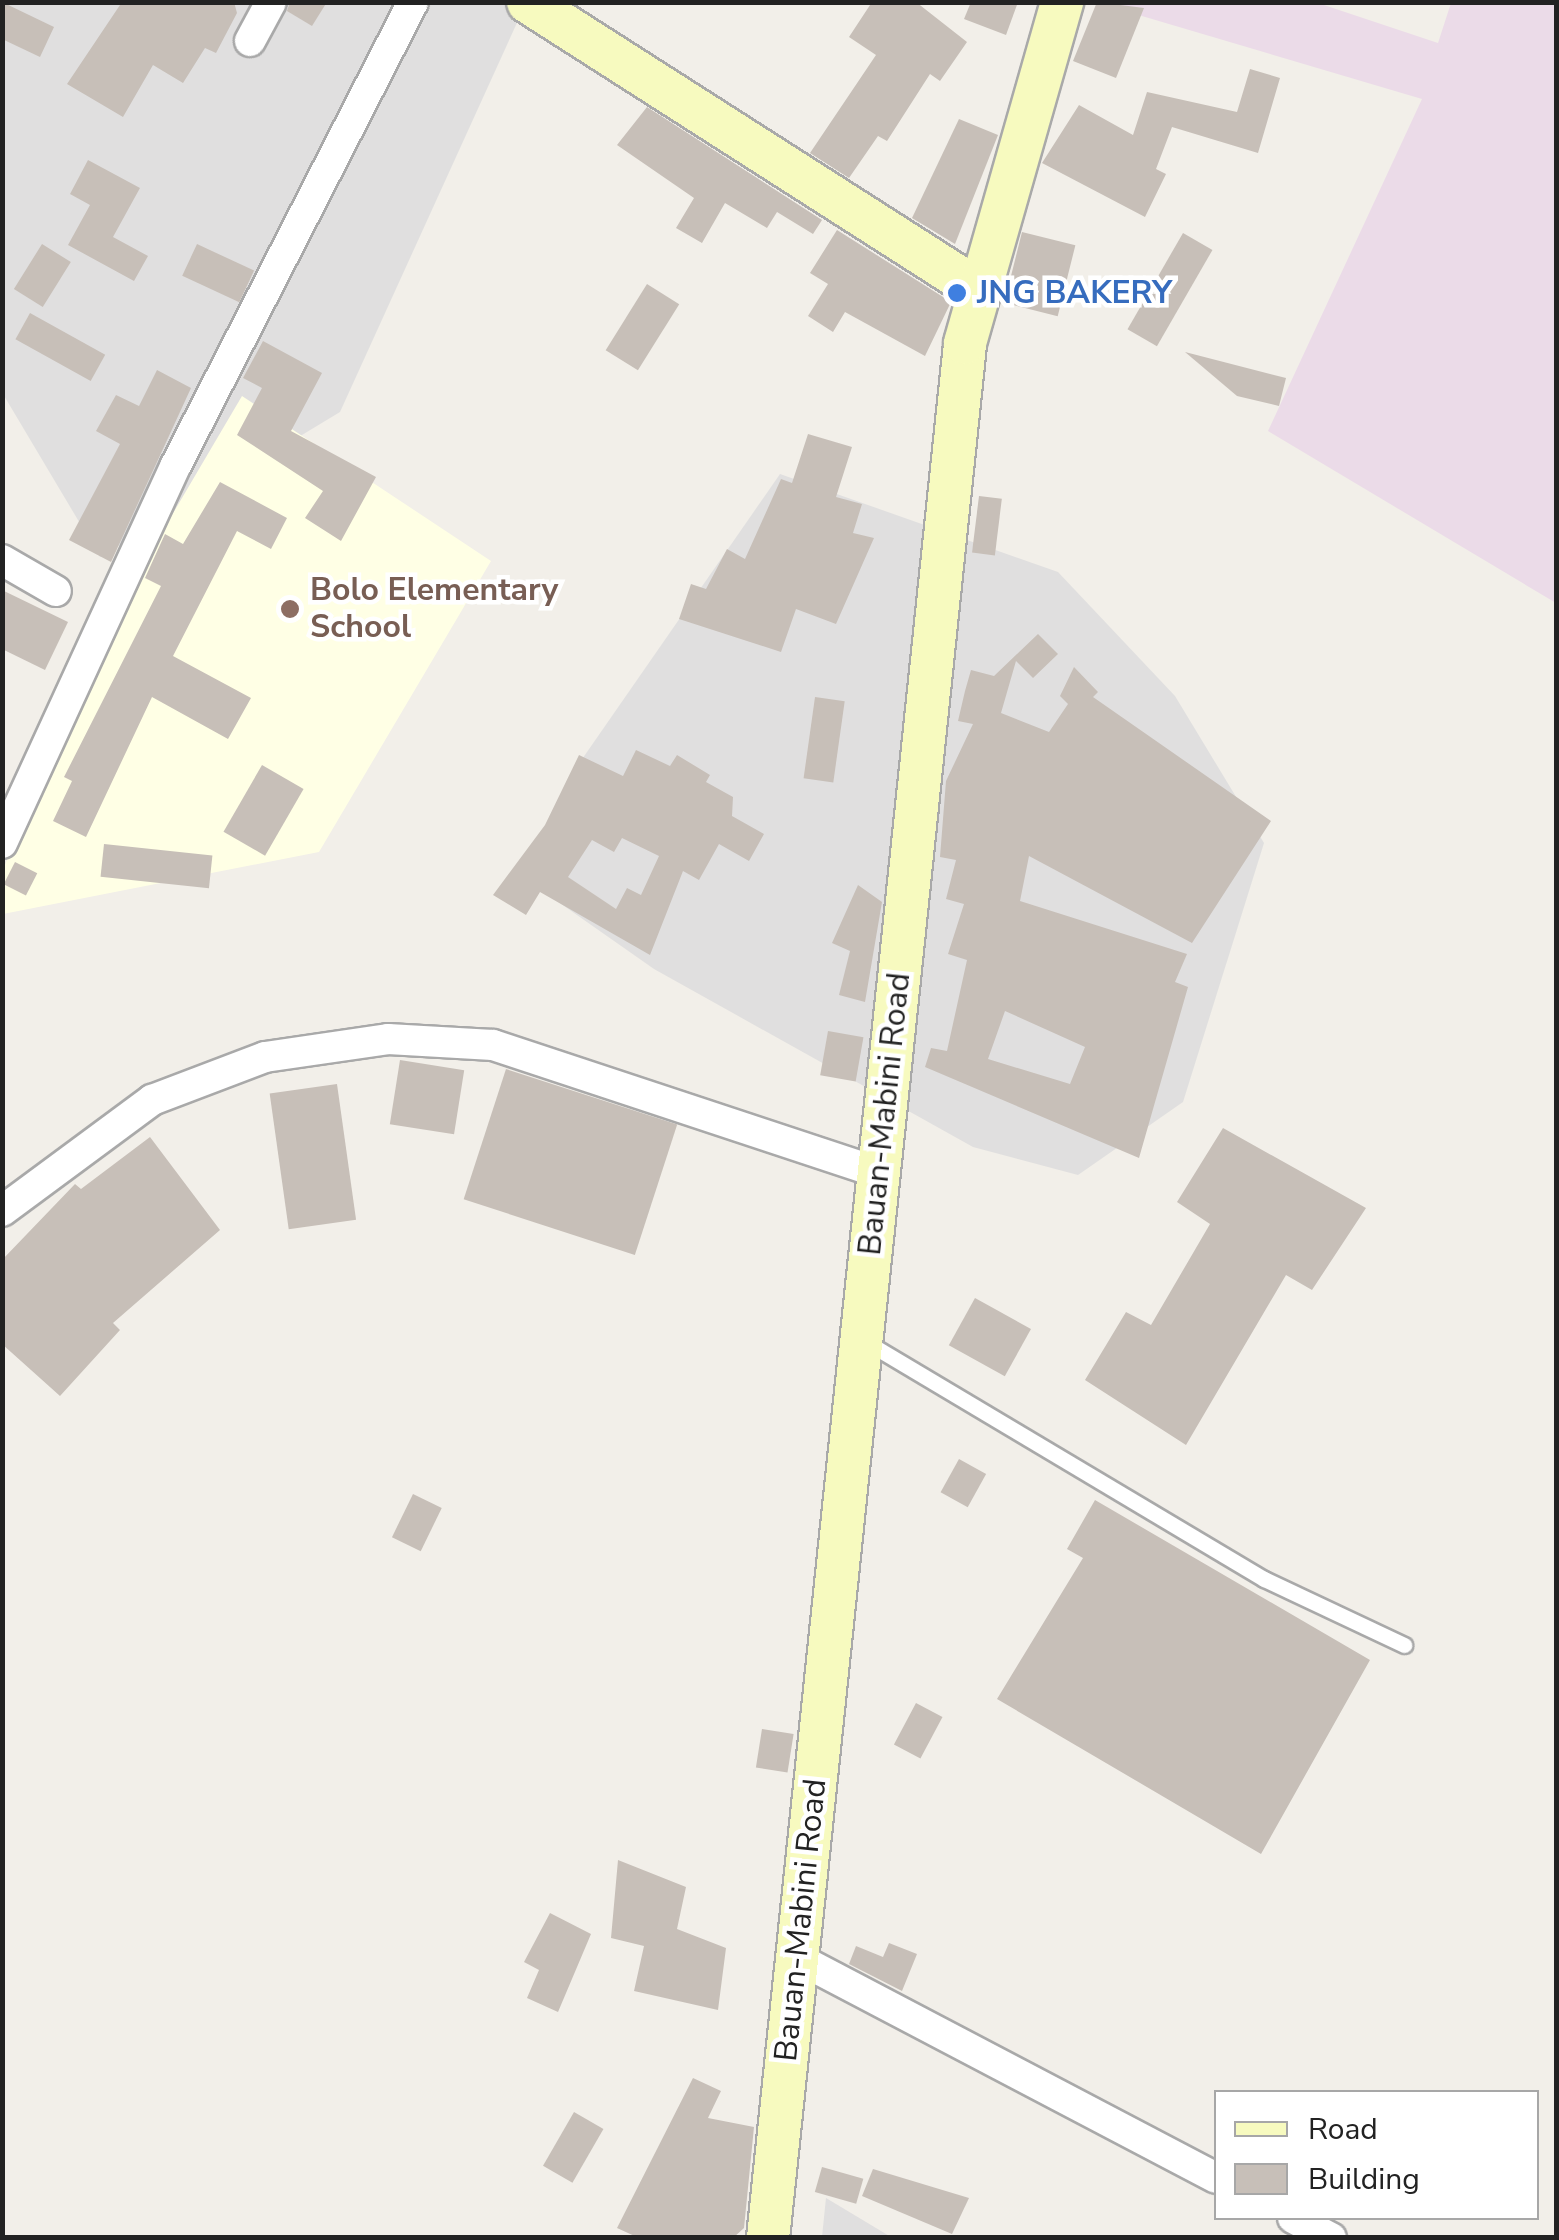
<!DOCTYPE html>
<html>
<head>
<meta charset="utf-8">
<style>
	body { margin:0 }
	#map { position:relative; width:1559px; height:2240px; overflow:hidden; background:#f2efe9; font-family:"Nunito Sans",sans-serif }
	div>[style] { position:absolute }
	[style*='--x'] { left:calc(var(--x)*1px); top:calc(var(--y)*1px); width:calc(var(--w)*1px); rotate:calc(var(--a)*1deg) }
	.residential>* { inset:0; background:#e0dfdf }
	.industrial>* { inset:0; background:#ebdbe8 }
	.education>* { inset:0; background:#ffffe5 }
	.building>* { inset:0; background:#c7bfb8; transform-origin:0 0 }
	.roads { filter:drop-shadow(2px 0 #a9a9a9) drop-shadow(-2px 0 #a9a9a9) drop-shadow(0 2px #a9a9a9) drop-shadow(0 -2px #a9a9a9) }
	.lane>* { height:15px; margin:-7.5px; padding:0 7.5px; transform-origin:7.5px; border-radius:7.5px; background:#fff }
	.street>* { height:30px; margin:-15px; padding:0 15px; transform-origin:15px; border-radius:15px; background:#fff }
	.secondary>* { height:42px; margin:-21px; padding:0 21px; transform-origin:21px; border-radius:21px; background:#f7fabf }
	.dots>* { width:28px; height:28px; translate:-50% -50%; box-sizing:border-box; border:5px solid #fff; border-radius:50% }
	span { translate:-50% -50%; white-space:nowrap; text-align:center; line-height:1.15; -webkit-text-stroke:9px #fff; paint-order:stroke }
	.shop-label { font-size:32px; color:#366cbe; font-weight:700 }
	.left { translate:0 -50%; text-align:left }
	.education-label { font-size:32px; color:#785e54; font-weight:700 }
	.street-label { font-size:32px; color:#222 }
	.frame { position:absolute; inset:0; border:5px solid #222; pointer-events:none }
	.legend { position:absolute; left:1214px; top:2090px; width:325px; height:130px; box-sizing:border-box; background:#fff; border:2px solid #a7a7a7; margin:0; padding:12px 18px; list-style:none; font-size:30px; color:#222 }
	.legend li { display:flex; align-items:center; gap:20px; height:50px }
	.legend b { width:50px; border:2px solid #a7a7a7 }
</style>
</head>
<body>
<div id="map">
	<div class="residential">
		<div style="clip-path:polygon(3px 3px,526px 3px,340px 412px,100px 557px,3px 394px)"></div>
		<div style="clip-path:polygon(780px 474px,1058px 572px,1175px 696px,1264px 843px,1183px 1102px,1078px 1175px,973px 1147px,654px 969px,527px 880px,578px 765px)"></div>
		<div style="clip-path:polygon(826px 2198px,891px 2237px,822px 2237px)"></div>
	</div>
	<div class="industrial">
		<div style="clip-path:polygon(1098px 3px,1318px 3px,1438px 43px,1451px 3px,1556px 3px,1556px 603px,1268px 431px,1422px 99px)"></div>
	</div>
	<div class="education">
		<div style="clip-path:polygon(242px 396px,491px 561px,319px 852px,3px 914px,3px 870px,89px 656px)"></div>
	</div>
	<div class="building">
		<div style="clip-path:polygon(2px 2px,54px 27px,40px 57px,2px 39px)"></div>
		<div style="clip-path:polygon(122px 2px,234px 2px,237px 13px,216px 53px,205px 48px,183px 83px,153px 65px,123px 117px,67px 84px)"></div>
		<div style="clip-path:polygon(290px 2px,327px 2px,312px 26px,287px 11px)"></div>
		<div style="clip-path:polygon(872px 2px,916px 2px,967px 42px,940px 81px,930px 74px,887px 141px,878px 136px,849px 178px,810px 153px,876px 55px,849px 37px)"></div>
		<div style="clip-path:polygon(971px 2px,1018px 2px,1006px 35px,964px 19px)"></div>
		<div style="clip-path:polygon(1097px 2px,1144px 8px,1116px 78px,1073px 61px)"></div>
		<div style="clip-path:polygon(1250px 69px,1280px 78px,1258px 153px,1172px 127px,1156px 169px,1166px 174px,1145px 217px,1042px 163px,1079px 105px,1133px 135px,1147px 92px,1237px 112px)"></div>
		<div style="clip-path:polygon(647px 107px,822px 220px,813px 234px,777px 212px,767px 228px,725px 203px,702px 243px,676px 228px,694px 198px,617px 145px)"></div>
		<div style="clip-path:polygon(959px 119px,998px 135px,955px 244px,912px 218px)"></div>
		<div style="clip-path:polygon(88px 160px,140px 188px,113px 237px,148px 256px,134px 281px,68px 245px,90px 205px,70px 194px)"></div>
		<div style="clip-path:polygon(837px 230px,951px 302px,925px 356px,845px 312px,833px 332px,808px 316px,828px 284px,810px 273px)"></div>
		<div style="left:1022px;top:232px;width:55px;height:73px;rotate:14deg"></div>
		<div style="left:1183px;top:233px;width:34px;height:111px;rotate:30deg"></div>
		<div style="left:42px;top:244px;width:34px;height:53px;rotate:32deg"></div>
		<div style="left:197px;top:244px;width:63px;height:35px;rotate:25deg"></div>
		<div style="left:647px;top:284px;width:38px;height:78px;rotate:32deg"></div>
		<div style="left:30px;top:313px;width:86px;height:30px;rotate:29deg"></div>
		<div style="clip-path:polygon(263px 341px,322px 373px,291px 431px,376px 477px,341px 541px,305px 518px,323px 491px,237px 435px,262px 388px,243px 378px)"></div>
		<div style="clip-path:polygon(1185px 352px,1286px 378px,1279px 406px,1237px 396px)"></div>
		<div style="clip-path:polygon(157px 370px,191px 388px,111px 562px,69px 540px,120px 444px,96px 431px,116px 395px,139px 406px)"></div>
		<div style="clip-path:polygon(808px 434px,852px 447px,836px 497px,862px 504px,853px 533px,874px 538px,836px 624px,796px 609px,781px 652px,679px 619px,691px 584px,706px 589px,727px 549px,745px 559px,781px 479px,792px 483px)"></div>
		<div style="clip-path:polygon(220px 482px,287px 518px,271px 549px,237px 531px,173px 656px,251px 698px,228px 739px,152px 697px,86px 837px,53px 821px,72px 781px,64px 777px,161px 586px,145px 578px,165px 534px,183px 544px)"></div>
		<div style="left:979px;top:496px;width:23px;height:57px;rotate:7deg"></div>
		<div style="clip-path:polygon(2px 590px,68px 622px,45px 670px,2px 649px)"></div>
		<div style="clip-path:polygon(evenodd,1038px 634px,1058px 654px,1033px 678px,1016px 661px,1001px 713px,1049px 732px,1068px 704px,1060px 696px,1074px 667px,1098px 692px,1093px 697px,1271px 821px,1192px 943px,1029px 856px,1020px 901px,1187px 954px,1175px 982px,1188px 987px,1139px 1158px,925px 1067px,931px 1048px,947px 1051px,967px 960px,948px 954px,964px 904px,946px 899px,956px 860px,940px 857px,946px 781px,973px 724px,958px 721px,965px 691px,971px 670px,994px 676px,1038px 634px,1005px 1011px,1085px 1047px,1070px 1084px,988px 1059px,1005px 1011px)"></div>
		<div style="left:815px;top:697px;width:30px;height:82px;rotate:8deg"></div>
		<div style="clip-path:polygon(evenodd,636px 750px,670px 766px,677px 755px,710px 775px,706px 782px,733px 797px,732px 816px,764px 834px,749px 861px,719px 844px,699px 880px,683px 871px,650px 955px,540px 892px,526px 915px,493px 895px,545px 825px,579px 755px,623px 776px,636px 750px,622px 838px,659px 856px,641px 895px,627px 888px,616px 909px,568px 877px,592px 840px,614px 852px,622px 838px)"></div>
		<div style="left:262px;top:765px;width:48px;height:77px;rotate:30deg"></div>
		<div style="left:104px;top:844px;width:109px;height:33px;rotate:6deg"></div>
		<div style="left:15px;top:862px;width:25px;height:25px;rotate:27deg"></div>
		<div style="clip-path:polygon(858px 885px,882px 902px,865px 1002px,839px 995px,850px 951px,832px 943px)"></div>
		<div style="left:828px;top:1031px;width:36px;height:45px;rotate:10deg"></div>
		<div style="left:400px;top:1060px;width:65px;height:65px;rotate:9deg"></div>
		<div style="left:506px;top:1069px;width:180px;height:137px;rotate:18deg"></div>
		<div style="left:337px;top:1084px;width:137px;height:68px;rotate:82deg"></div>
		<div style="clip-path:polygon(1223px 1128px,1366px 1208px,1312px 1290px,1286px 1275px,1186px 1445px,1085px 1380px,1126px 1312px,1151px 1325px,1210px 1224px,1177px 1202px)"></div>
		<div style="clip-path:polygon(150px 1137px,220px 1230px,113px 1323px,120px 1330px,60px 1396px,2px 1344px,2px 1260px,75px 1184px,81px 1189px)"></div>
		<div style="left:975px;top:1298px;width:64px;height:54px;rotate:29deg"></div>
		<div style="left:959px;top:1459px;width:31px;height:38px;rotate:29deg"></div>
		<div style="left:413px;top:1494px;width:32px;height:48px;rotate:26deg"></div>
		<div style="clip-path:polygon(1095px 1500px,1370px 1660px,1261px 1854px,997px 1699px,1083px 1558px,1067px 1549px)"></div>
		<div style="left:916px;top:1703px;width:30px;height:47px;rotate:28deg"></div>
		<div style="left:762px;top:1729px;width:32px;height:39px;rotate:9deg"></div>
		<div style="clip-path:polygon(618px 1860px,686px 1887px,677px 1929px,726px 1948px,718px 2010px,634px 1991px,644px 1946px,611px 1938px)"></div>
		<div style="clip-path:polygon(550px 1913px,591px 1934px,558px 2012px,527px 1998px,539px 1970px,524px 1962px)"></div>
		<div style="clip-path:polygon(889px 1943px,917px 1954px,902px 1991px,849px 1964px,856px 1946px,883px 1957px)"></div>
		<div style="clip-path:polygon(693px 2078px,721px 2091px,708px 2118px,754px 2127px,744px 2228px,733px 2238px,639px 2238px,617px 2228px)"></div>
		<div style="left:574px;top:2112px;width:34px;height:62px;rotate:30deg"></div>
		<div style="left:822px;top:2167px;width:43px;height:26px;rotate:16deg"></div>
		<div style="clip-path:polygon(873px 2169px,969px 2198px,952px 2234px,862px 2196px)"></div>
	</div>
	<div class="roads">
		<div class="lane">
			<div style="--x:868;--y:1343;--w:461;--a:30.8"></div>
			<div style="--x:1264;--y:1579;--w:155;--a:25.2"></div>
		</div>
		<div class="street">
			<div style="--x:250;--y:41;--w:44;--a:-61.7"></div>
			<div style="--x:2;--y:560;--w:62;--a:29.9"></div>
			<div style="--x:2;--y:843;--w:416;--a:-65.3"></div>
			<div style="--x:176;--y:465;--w:520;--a:-62.89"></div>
			<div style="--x:2;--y:1211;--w:187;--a:-36.5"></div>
			<div style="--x:152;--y:1100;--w:121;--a:-20.8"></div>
			<div style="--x:265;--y:1057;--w:124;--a:-8.3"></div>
			<div style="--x:388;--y:1039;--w:105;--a:3.3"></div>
			<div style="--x:493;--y:1045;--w:407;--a:18.3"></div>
			<div style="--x:797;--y:1958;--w:473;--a:27.7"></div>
			<div style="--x:1293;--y:2218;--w:43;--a:27.8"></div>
		</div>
		<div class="secondary">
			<div style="--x:528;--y:2;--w:536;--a:32.59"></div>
			<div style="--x:768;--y:2238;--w:1905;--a:-84.06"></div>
			<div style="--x:965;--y:343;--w:355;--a:-74.1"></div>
		</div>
	</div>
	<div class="dots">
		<div style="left:957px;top:293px;background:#3f7fe0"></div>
		<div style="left:290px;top:609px;background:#8d6e63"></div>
	</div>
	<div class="shop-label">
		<span class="left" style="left:977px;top:293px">JNG BAKERY</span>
	</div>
	<div class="education-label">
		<span class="left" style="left:310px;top:609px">Bolo Elementary<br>School</span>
	</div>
	<div class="street-label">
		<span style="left:885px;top:1114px;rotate:-84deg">Bauan-Mabini Road</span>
		<span style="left:801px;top:1920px;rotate:-84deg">Bauan-Mabini Road</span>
	</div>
	<div class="frame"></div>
	<ul class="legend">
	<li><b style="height:12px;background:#f7fabf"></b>Road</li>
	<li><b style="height:28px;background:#c7bfb8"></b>Building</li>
	</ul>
</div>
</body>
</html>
